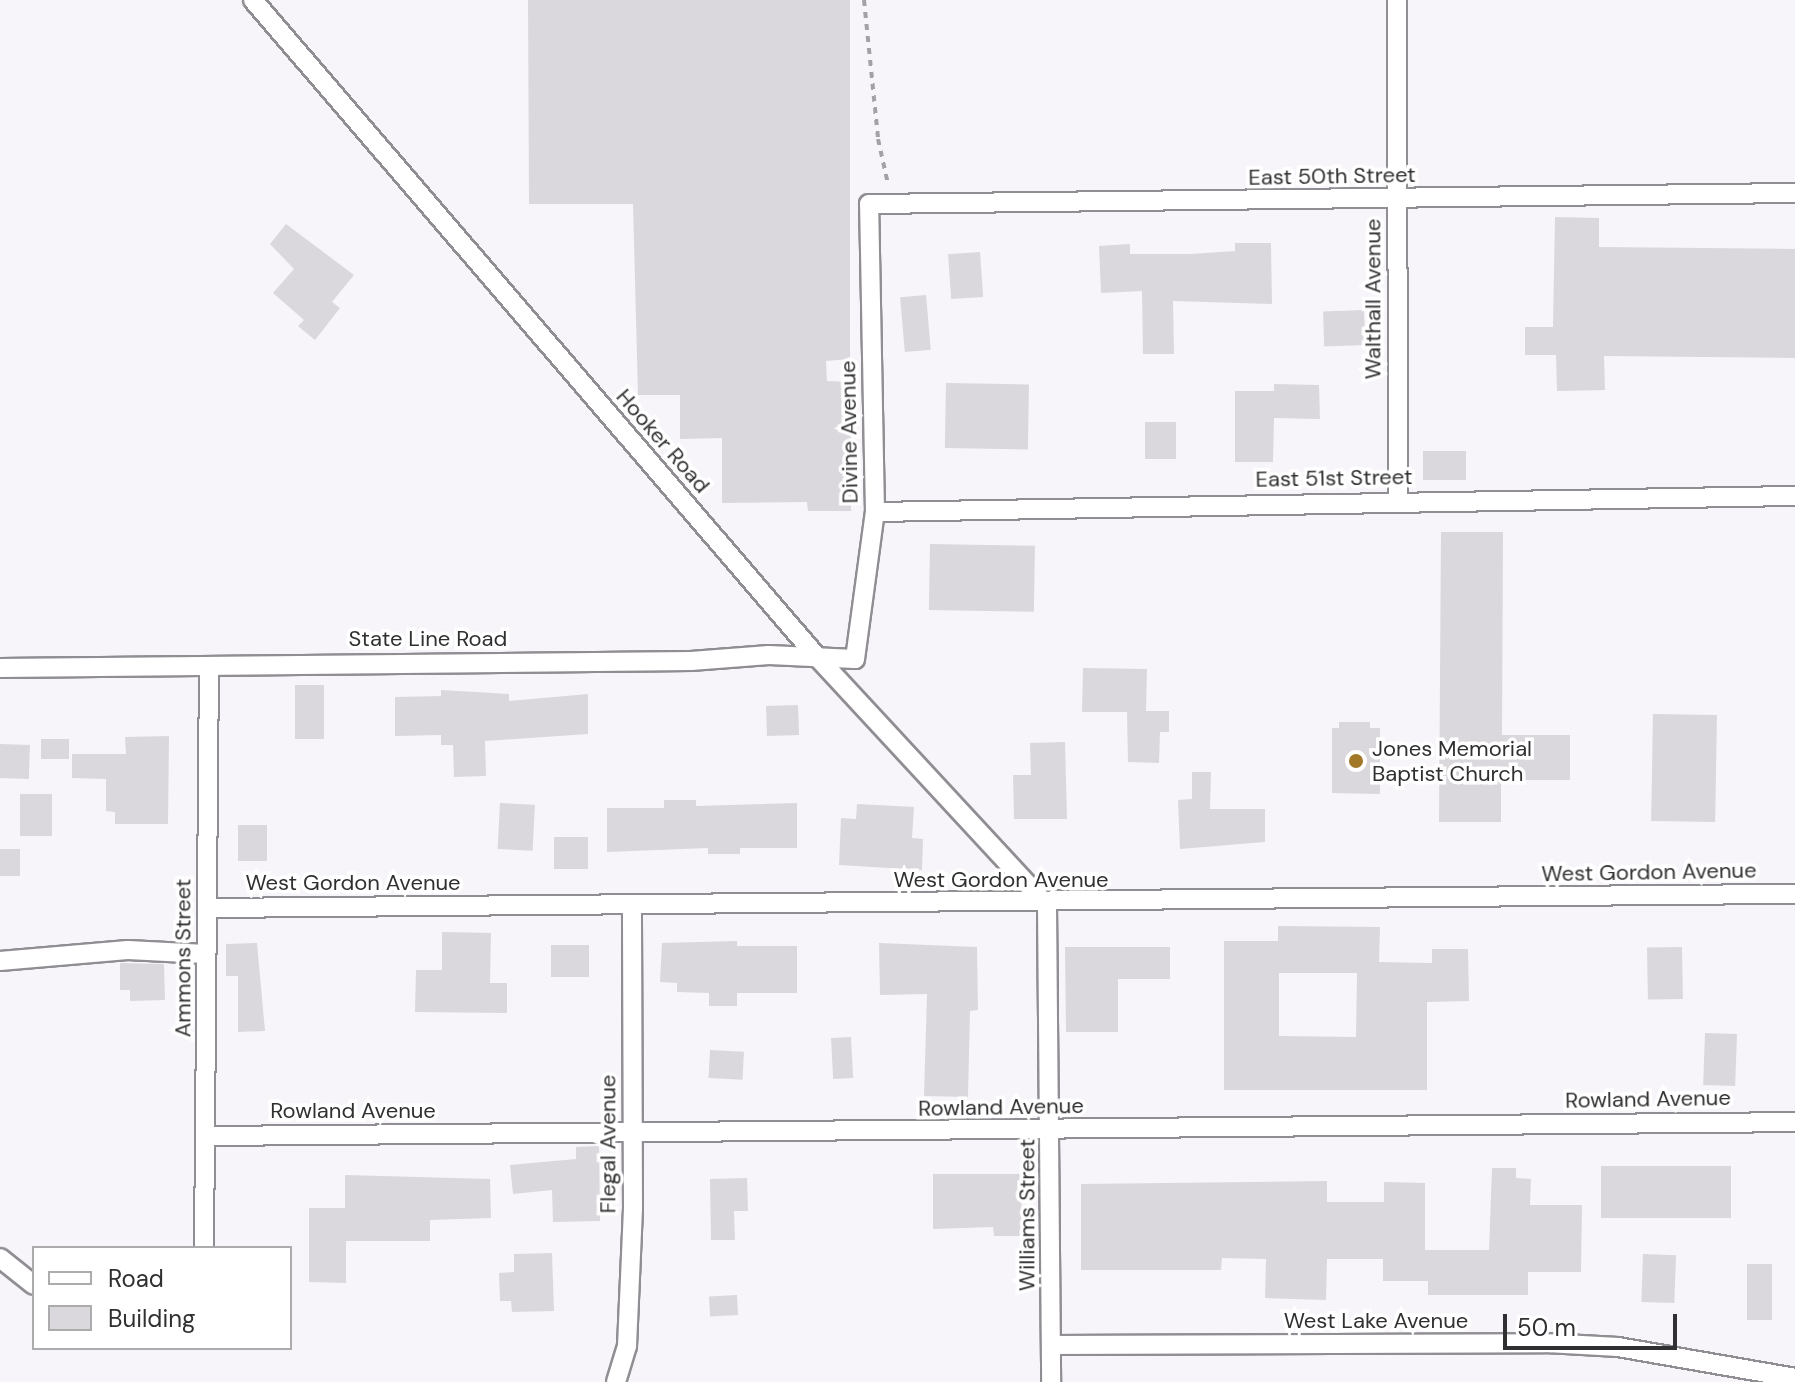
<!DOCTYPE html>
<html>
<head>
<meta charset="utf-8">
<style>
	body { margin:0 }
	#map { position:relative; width:1795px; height:1382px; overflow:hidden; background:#f7f5fa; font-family:"DM Sans",sans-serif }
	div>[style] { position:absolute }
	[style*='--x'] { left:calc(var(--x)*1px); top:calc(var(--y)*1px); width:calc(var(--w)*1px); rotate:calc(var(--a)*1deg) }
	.building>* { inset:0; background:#dad7dd; transform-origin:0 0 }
	.path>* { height:4px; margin-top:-2px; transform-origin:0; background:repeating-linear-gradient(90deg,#a2a1a5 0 6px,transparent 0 12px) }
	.roads { filter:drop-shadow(2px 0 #908d93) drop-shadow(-2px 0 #908d93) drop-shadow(0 2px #908d93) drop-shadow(0 -2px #908d93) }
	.street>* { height:18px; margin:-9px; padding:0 9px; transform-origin:9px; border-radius:9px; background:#fff }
	.dots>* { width:22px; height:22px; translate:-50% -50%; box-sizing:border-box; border:4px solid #fff; border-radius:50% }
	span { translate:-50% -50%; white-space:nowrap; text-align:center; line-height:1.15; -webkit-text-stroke:7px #fff; paint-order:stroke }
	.street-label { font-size:22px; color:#302f31 }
	.poi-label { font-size:22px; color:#302f31 }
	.left { translate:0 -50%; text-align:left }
	.legend { position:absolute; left:32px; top:1246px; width:260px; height:104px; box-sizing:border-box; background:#fff; border:2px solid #acacad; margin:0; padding:10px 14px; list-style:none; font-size:24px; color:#302f31 }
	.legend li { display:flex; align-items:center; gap:16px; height:40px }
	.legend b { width:40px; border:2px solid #acacad }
	.scale { position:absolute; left:1503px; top:1314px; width:174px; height:36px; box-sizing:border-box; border:4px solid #302f31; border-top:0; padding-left:10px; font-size:24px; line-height:28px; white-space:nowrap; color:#302f31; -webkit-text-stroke:6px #fff; paint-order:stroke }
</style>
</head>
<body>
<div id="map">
	<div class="building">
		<div style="clip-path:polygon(528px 0,850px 0,850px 359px,826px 361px,827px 381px,851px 382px,851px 511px,808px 511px,807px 502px,722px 503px,722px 438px,680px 439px,680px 395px,638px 395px,633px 204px,529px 204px)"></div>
		<div style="clip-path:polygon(1555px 217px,1599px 218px,1599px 247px,1795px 249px,1795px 358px,1604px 356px,1605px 390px,1557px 391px,1556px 355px,1525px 355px,1525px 327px,1553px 327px)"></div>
		<div style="clip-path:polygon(286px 224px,354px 275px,332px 302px,340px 308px,315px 340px,298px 326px,304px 320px,273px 293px,294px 269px,270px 244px)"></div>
		<div style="clip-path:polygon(1235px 243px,1271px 243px,1272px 304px,1173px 301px,1174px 354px,1143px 354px,1142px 291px,1101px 293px,1099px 246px,1130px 244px,1130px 254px,1191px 254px,1235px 251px)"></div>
		<div style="left:980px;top:252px;width:45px;height:32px;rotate:86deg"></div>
		<div style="left:926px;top:295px;width:55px;height:26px;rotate:85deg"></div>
		<div style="left:1364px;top:310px;width:35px;height:41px;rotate:88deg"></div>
		<div style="left:946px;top:383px;width:83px;height:65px;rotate:1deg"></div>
		<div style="clip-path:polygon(1274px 384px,1319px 385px,1320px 419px,1274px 418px,1273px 462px,1235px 462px,1235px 391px,1274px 391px)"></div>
		<div style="left:1145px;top:422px;width:31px;height:37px"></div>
		<div style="left:1423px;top:451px;width:43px;height:29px"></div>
		<div style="clip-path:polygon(1441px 532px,1503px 532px,1502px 735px,1570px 735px,1570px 780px,1501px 780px,1501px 822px,1439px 822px)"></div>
		<div style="left:930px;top:544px;width:105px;height:66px;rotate:1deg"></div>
		<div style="clip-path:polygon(1083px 668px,1147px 669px,1146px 711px,1169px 711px,1169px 732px,1160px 732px,1159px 763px,1128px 762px,1127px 712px,1082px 712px)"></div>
		<div style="left:324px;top:685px;width:54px;height:29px;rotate:90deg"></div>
		<div style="clip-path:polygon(441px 690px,509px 694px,509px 701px,588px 694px,588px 734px,485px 741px,486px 776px,454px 777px,453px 745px,441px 745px,441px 735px,395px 736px,395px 697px,441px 696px)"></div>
		<div style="left:798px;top:705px;width:30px;height:32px;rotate:88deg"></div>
		<div style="left:1653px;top:714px;width:64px;height:107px;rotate:1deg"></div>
		<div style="clip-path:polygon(1339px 722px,1370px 722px,1370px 728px,1380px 728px,1380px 794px,1332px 793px,1332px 728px,1339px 728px)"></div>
		<div style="clip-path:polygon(169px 736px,168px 824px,115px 824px,115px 812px,106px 811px,106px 779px,72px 778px,72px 754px,126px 754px,125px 737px)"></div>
		<div style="left:41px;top:739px;width:28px;height:20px"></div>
		<div style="clip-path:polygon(1065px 742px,1067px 819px,1014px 819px,1013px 775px,1031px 775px,1030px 743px)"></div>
		<div style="left:0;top:744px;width:30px;height:34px;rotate:2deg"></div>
		<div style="clip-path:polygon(1192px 772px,1211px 772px,1210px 809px,1265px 809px,1265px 842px,1180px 849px,1178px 800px,1192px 799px)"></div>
		<div style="left:20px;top:794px;width:32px;height:42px"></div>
		<div style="clip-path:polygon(664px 800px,696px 800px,696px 806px,797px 803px,797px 848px,740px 848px,740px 854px,708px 854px,708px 848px,607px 852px,607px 808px,664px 808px)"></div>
		<div style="left:500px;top:803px;width:35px;height:46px;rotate:3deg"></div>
		<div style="clip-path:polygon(857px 804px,914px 807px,912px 838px,923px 839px,922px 870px,839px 865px,841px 818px,856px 819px)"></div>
		<div style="left:238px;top:825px;width:29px;height:36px"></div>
		<div style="left:554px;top:837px;width:34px;height:32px"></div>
		<div style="left:0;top:849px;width:20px;height:27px"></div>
		<div style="clip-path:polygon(evenodd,1278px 926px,1380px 927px,1379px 962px,1432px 963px,1432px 949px,1468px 949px,1469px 1001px,1427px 1002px,1427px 1090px,1224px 1090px,1224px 941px,1278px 941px,1278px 926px,1279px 973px,1357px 973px,1356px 1037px,1279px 1036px,1279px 973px)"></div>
		<div style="clip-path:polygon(442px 932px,491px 933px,490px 983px,507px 983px,507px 1013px,415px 1012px,416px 970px,442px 970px)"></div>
		<div style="clip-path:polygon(737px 941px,737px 946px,797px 946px,797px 993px,737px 993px,737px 1006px,709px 1006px,709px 993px,677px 992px,677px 983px,660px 982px,662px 943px)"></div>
		<div style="clip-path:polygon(257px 943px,265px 1031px,238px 1032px,238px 976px,226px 976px,226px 944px)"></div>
		<div style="clip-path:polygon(879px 943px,977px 947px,978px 1010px,970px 1011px,968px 1097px,924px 1096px,927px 994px,880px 995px)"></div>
		<div style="left:551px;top:945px;width:38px;height:32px"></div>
		<div style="clip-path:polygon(1065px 947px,1170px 947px,1170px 979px,1118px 979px,1118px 1032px,1066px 1032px)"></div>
		<div style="left:1682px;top:947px;width:52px;height:35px;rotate:89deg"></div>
		<div style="clip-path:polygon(120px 963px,164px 964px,165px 1000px,130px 1001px,130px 990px,120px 990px)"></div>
		<div style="left:1705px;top:1033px;width:32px;height:52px;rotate:2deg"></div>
		<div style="left:851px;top:1037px;width:41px;height:20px;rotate:87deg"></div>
		<div style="left:710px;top:1050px;width:34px;height:28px;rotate:3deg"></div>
		<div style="clip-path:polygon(599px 1146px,600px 1221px,553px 1222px,552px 1190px,513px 1194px,510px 1165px,576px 1159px,576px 1147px)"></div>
		<div style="left:1731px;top:1166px;width:52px;height:130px;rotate:90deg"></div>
		<div style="clip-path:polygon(1492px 1168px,1516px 1168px,1516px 1178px,1531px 1179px,1530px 1205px,1582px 1205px,1581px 1272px,1528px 1272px,1528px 1295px,1428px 1295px,1428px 1281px,1383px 1281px,1383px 1259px,1327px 1259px,1326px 1300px,1265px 1298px,1266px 1259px,1222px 1258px,1221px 1270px,1081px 1270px,1081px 1184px,1327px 1181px,1327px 1202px,1384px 1202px,1384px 1182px,1425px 1183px,1425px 1250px,1489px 1250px)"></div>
		<div style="clip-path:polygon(933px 1174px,1021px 1174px,1022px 1236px,994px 1236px,993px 1227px,933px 1229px)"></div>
		<div style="clip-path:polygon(345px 1175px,490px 1179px,491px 1218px,430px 1220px,430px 1241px,346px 1241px,346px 1283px,309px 1282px,309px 1208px,345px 1208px)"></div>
		<div style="clip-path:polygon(747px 1178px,748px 1211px,734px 1211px,735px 1240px,711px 1240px,710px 1179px)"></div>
		<div style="clip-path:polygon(552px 1253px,554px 1311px,512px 1312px,511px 1301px,500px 1301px,499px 1273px,514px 1272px,514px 1254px)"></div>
		<div style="left:1643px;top:1254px;width:33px;height:48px;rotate:2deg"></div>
		<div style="left:1747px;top:1264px;width:25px;height:56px"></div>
		<div style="left:737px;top:1295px;width:20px;height:28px;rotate:87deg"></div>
	</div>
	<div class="path">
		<div style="--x:864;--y:0;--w:140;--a:84.2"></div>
		<div style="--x:878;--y:139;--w:46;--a:77.5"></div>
	</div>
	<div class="roads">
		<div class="street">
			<div style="--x:253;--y:0;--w:867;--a:49.35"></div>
			<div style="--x:818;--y:658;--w:337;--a:47.2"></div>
			<div style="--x:1047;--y:905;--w:477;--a:89.5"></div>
			<div style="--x:1397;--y:0;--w:501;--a:89.89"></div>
			<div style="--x:875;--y:512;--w:920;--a:-1"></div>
			<div style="--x:0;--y:668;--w:691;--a:-0.58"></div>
			<div style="--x:691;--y:661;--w:78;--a:-4.4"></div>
			<div style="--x:769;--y:655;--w:86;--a:2.7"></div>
			<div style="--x:855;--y:659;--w:148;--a:-82.3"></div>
			<div style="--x:875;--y:512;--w:308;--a:-91.1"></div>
			<div style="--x:869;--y:204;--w:926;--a:-0.68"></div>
			<div style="--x:208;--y:908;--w:1587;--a:-0.51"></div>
			<div style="--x:0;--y:961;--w:128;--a:-4.9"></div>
			<div style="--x:128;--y:950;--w:78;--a:2.9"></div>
			<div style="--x:206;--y:1136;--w:1589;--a:-0.5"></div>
			<div style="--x:204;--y:1248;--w:580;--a:-89.51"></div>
			<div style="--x:0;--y:1258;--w:43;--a:38.5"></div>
			<div style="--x:1051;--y:1345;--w:494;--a:-0.2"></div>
			<div style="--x:1545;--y:1343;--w:73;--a:3.1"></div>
			<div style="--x:1618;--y:1347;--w:180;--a:9.9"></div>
			<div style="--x:616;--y:1382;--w:38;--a:-73"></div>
			<div style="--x:627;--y:1346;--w:139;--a:-87.5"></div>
			<div style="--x:633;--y:1207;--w:303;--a:-90.2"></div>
		</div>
	</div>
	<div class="dots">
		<div style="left:1356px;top:761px;background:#a27727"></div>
	</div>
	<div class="street-label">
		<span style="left:1332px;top:176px;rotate:-1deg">East 50th Street</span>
		<span style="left:1373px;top:299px;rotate:-90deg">Walthall Avenue</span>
		<span style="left:849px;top:432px;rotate:-91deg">Divine Avenue</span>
		<span style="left:663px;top:441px;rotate:49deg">Hooker Road</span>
		<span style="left:1334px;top:478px;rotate:-1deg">East 51st Street</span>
		<span style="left:428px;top:639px">State Line Road</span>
		<span style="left:1649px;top:872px;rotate:-1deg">West Gordon Avenue</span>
		<span style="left:1001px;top:880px">West Gordon Avenue</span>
		<span style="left:353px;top:883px">West Gordon Avenue</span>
		<span style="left:183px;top:958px;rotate:-90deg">Ammons Street</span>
		<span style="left:1648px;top:1099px;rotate:-1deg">Rowland Avenue</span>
		<span style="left:1001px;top:1107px;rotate:-1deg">Rowland Avenue</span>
		<span style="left:353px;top:1111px">Rowland Avenue</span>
		<span style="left:608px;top:1144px;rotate:-90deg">Flegal Avenue</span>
		<span style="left:1027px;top:1215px;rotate:-90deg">Williams Street</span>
		<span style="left:1376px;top:1321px">West Lake Avenue</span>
	</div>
	<div class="poi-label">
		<span class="left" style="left:1372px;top:761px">Jones Memorial<br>Baptist Church</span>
	</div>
	<ul class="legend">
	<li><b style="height:10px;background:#fff"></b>Road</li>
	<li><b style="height:22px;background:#dad7dd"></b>Building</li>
	</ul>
	<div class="scale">50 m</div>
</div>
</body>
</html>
